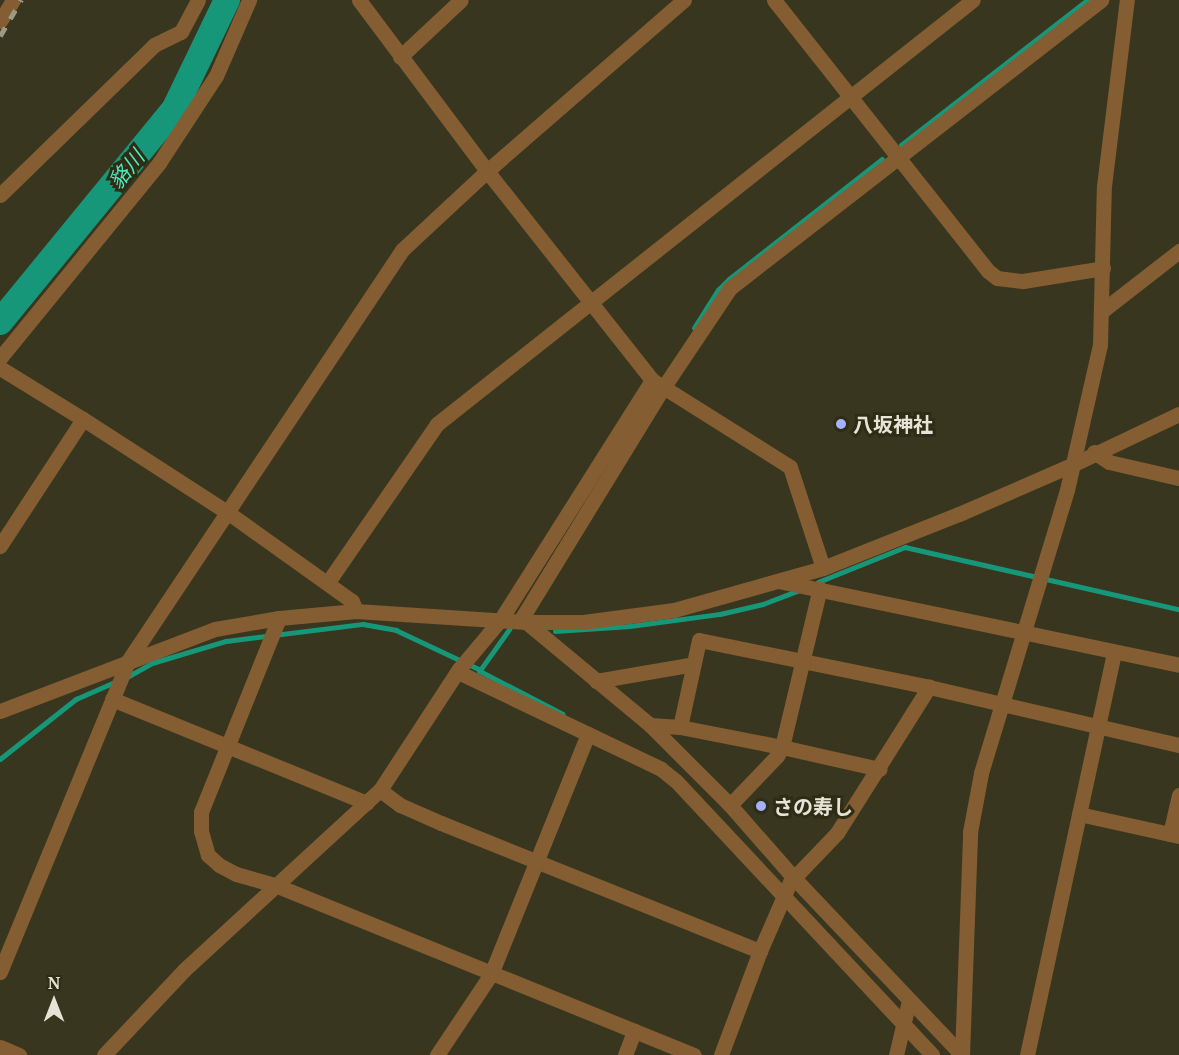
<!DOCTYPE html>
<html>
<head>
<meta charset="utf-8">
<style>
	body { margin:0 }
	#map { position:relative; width:1179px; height:1055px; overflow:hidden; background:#39361f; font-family:"Noto Serif","Noto Sans JP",serif }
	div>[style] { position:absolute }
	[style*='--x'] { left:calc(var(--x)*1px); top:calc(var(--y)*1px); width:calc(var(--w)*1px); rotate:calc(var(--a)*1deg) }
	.stream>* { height:4.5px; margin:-2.25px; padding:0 2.25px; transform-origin:2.25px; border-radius:2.25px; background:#179779 }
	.river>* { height:26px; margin:-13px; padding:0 13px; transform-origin:13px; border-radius:13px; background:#179779 }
	.minor>* { height:15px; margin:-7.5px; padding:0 7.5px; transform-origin:7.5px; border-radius:7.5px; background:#845d32 }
	.tertiary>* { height:15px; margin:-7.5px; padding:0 7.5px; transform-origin:7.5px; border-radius:7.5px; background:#845d32 }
	.rail>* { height:4.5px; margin-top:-2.25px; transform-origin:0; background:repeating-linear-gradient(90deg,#9c9987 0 10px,transparent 0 20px) }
	.dots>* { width:16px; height:16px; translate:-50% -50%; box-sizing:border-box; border:3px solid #2f2c15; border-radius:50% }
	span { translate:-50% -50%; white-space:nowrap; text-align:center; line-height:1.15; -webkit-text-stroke:6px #2f2c15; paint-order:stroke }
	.poi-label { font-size:20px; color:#e6e4d6; font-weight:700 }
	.left { translate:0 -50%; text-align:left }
	.water-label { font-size:21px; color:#4eeac0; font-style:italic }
	.north { position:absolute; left:24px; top:971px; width:60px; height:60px; -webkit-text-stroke:4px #2f2c15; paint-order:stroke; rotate:0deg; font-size:16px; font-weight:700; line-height:24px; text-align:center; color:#e6e4d6 }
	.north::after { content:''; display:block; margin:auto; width:21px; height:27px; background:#e6e4d6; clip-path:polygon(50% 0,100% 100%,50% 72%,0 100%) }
</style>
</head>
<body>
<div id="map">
	<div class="stream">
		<div style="--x:901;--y:145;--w:236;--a:-37.9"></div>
		<div style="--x:694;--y:328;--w:45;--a:-57.7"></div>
		<div style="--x:718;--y:290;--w:16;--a:-45"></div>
		<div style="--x:729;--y:279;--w:194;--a:-38.1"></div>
		<div style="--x:818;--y:582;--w:94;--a:-21.9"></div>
		<div style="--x:905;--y:547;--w:281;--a:12.8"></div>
		<div style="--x:510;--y:629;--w:52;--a:125.5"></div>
		<div style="--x:480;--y:671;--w:93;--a:27.4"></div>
		<div style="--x:555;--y:631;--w:75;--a:-3.8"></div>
		<div style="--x:630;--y:626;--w:91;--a:-7.6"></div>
		<div style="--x:720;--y:614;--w:44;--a:-13.1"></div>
		<div style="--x:763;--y:604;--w:39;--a:-21"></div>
		<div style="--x:127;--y:677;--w:29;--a:-29"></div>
		<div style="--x:152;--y:663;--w:77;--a:-16.6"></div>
		<div style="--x:226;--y:641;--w:138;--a:-7.1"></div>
		<div style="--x:363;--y:624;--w:34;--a:10"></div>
		<div style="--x:396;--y:630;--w:94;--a:25.2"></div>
		<div style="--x:0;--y:759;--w:97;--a:-38.3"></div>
		<div style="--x:76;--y:699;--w:45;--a:-23.7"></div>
	</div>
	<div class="river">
		<div style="--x:0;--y:322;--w:276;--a:-50.7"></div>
		<div style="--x:175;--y:108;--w:120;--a:-64.3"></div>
	</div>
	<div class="minor">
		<div style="--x:359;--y:0;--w:214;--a:53.2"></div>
		<div style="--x:487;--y:171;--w:266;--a:51.7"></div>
		<div style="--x:652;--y:380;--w:163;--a:32.2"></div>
		<div style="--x:790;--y:467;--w:106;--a:71.9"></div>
		<div style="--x:774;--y:0;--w:345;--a:51.7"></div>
		<div style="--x:988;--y:271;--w:11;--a:38"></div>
		<div style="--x:997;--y:278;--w:26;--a:7"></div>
		<div style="--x:1023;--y:281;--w:81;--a:-9.2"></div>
		<div style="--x:0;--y:21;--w:25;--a:-58"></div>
		<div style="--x:400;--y:57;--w:83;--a:-43.1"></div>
		<div style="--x:0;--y:195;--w:215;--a:-44.2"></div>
		<div style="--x:154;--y:45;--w:30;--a:-26"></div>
		<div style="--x:181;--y:32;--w:36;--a:-62"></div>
		<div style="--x:1102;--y:311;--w:98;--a:-37.9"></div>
		<div style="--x:0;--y:358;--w:252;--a:-50.8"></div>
		<div style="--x:159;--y:163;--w:104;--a:-56.8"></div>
		<div style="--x:216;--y:76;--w:83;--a:-66.5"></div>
		<div style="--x:0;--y:368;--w:97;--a:31.6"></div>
		<div style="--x:83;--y:419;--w:152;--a:123.2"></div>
		<div style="--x:1094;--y:452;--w:18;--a:34"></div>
		<div style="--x:1109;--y:462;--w:72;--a:12.9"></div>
		<div style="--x:1074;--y:464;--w:116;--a:-25.5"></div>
		<div style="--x:227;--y:512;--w:153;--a:35.5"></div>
		<div style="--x:352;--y:601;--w:11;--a:68"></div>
		<div style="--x:778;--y:581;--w:410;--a:11.8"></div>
		<div style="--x:328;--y:582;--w:192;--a:-55.4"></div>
		<div style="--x:437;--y:424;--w:683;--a:-38.35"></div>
		<div style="--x:279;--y:618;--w:209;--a:111.9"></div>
		<div style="--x:201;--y:812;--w:19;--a:90"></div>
		<div style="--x:201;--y:831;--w:25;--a:74"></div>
		<div style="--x:208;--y:855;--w:15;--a:42"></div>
		<div style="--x:219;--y:865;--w:19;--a:28"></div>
		<div style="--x:236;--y:874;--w:41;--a:15.8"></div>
		<div style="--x:275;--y:885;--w:452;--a:22.1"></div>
		<div style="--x:520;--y:621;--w:273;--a:-58.5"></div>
		<div style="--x:663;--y:388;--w:120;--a:-56.2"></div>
		<div style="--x:730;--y:288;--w:470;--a:-37.8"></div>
		<div style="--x:458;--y:672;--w:225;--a:25.5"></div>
		<div style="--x:661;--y:769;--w:19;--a:39"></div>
		<div style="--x:676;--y:781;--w:375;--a:46.9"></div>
		<div style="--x:596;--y:681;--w:99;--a:-9.8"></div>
		<div style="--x:112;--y:699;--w:275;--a:22.2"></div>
		<div style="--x:650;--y:725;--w:30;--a:4"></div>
		<div style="--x:680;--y:727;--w:104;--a:11.1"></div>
		<div style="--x:782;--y:747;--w:100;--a:12.7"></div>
		<div style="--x:680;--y:727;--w:89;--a:-77.7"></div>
		<div style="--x:699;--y:640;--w:235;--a:11.5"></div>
		<div style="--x:929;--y:687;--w:257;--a:13.1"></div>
		<div style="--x:380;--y:790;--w:25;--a:37"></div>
		<div style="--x:400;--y:805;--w:45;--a:23.7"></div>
		<div style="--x:441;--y:823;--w:344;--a:21.9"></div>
		<div style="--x:760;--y:951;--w:111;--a:110.6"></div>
		<div style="--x:730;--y:805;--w:68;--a:-46.2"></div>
		<div style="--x:777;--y:756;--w:10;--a:-61"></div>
		<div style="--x:782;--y:747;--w:163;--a:-76.6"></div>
		<div style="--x:1079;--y:814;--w:102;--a:12.4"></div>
		<div style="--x:1170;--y:834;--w:40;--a:-77"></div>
		<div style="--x:760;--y:951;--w:75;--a:-66.5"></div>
		<div style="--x:790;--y:882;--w:68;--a:-46.2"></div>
		<div style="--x:837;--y:833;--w:173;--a:-57.8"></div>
		<div style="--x:0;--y:972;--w:336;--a:-67.6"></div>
		<div style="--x:0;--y:1047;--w:21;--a:23"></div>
		<div style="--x:104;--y:1055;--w:117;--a:-46.7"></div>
		<div style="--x:184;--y:970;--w:266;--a:-42.6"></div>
		<div style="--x:380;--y:790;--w:145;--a:-56.9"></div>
		<div style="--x:459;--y:669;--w:65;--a:-50"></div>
		<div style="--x:501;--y:619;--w:283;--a:-57.7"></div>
		<div style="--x:437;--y:1055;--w:97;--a:-56.3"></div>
		<div style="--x:491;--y:974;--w:259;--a:-68"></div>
		<div style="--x:625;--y:1055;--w:26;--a:-69"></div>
		<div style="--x:1027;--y:1055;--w:412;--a:-77.8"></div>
	</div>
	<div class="tertiary">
		<div style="--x:83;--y:419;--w:171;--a:32.9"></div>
		<div style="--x:526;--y:622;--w:161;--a:39.7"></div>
		<div style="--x:650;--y:725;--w:113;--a:45"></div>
		<div style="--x:730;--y:805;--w:96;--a:48.8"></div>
		<div style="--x:793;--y:877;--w:245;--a:46.5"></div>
		<div style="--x:128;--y:661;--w:494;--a:-56.3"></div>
		<div style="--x:402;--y:250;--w:116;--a:-42.9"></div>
		<div style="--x:487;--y:171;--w:261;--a:-41"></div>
		<div style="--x:0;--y:711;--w:230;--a:-20.9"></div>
		<div style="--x:215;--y:629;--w:65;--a:-9.8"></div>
		<div style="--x:279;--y:618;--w:77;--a:-5.2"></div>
		<div style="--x:356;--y:611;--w:170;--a:3.7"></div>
		<div style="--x:526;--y:622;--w:57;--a:0"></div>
		<div style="--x:583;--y:622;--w:92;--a:-7.5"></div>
		<div style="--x:674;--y:610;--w:155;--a:-15.7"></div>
		<div style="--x:823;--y:568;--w:146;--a:-21.7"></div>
		<div style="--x:959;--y:514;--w:125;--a:-23.5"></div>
		<div style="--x:896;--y:1055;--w:56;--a:-76.5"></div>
		<div style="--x:962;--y:1055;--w:223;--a:-87.9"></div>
		<div style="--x:970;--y:832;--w:60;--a:-79.4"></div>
		<div style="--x:981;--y:773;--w:296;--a:-73.1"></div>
		<div style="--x:1067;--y:490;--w:149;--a:-77.2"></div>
		<div style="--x:1100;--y:345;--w:159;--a:-88.6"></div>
		<div style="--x:1104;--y:186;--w:187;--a:-83"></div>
	</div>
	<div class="rail">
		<div style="--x:0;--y:36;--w:42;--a:-59.7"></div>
	</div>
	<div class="dots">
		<div style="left:841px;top:424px;background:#a4b2fc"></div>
		<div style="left:761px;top:806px;background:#a4b2fc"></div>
	</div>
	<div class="poi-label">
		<span class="left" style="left:853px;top:424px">八坂神社</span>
		<span class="left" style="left:773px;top:806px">さの寿し</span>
	</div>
	<div class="water-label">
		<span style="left:126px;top:169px;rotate:-51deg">貉川</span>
	</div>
	<div class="north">N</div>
</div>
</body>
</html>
